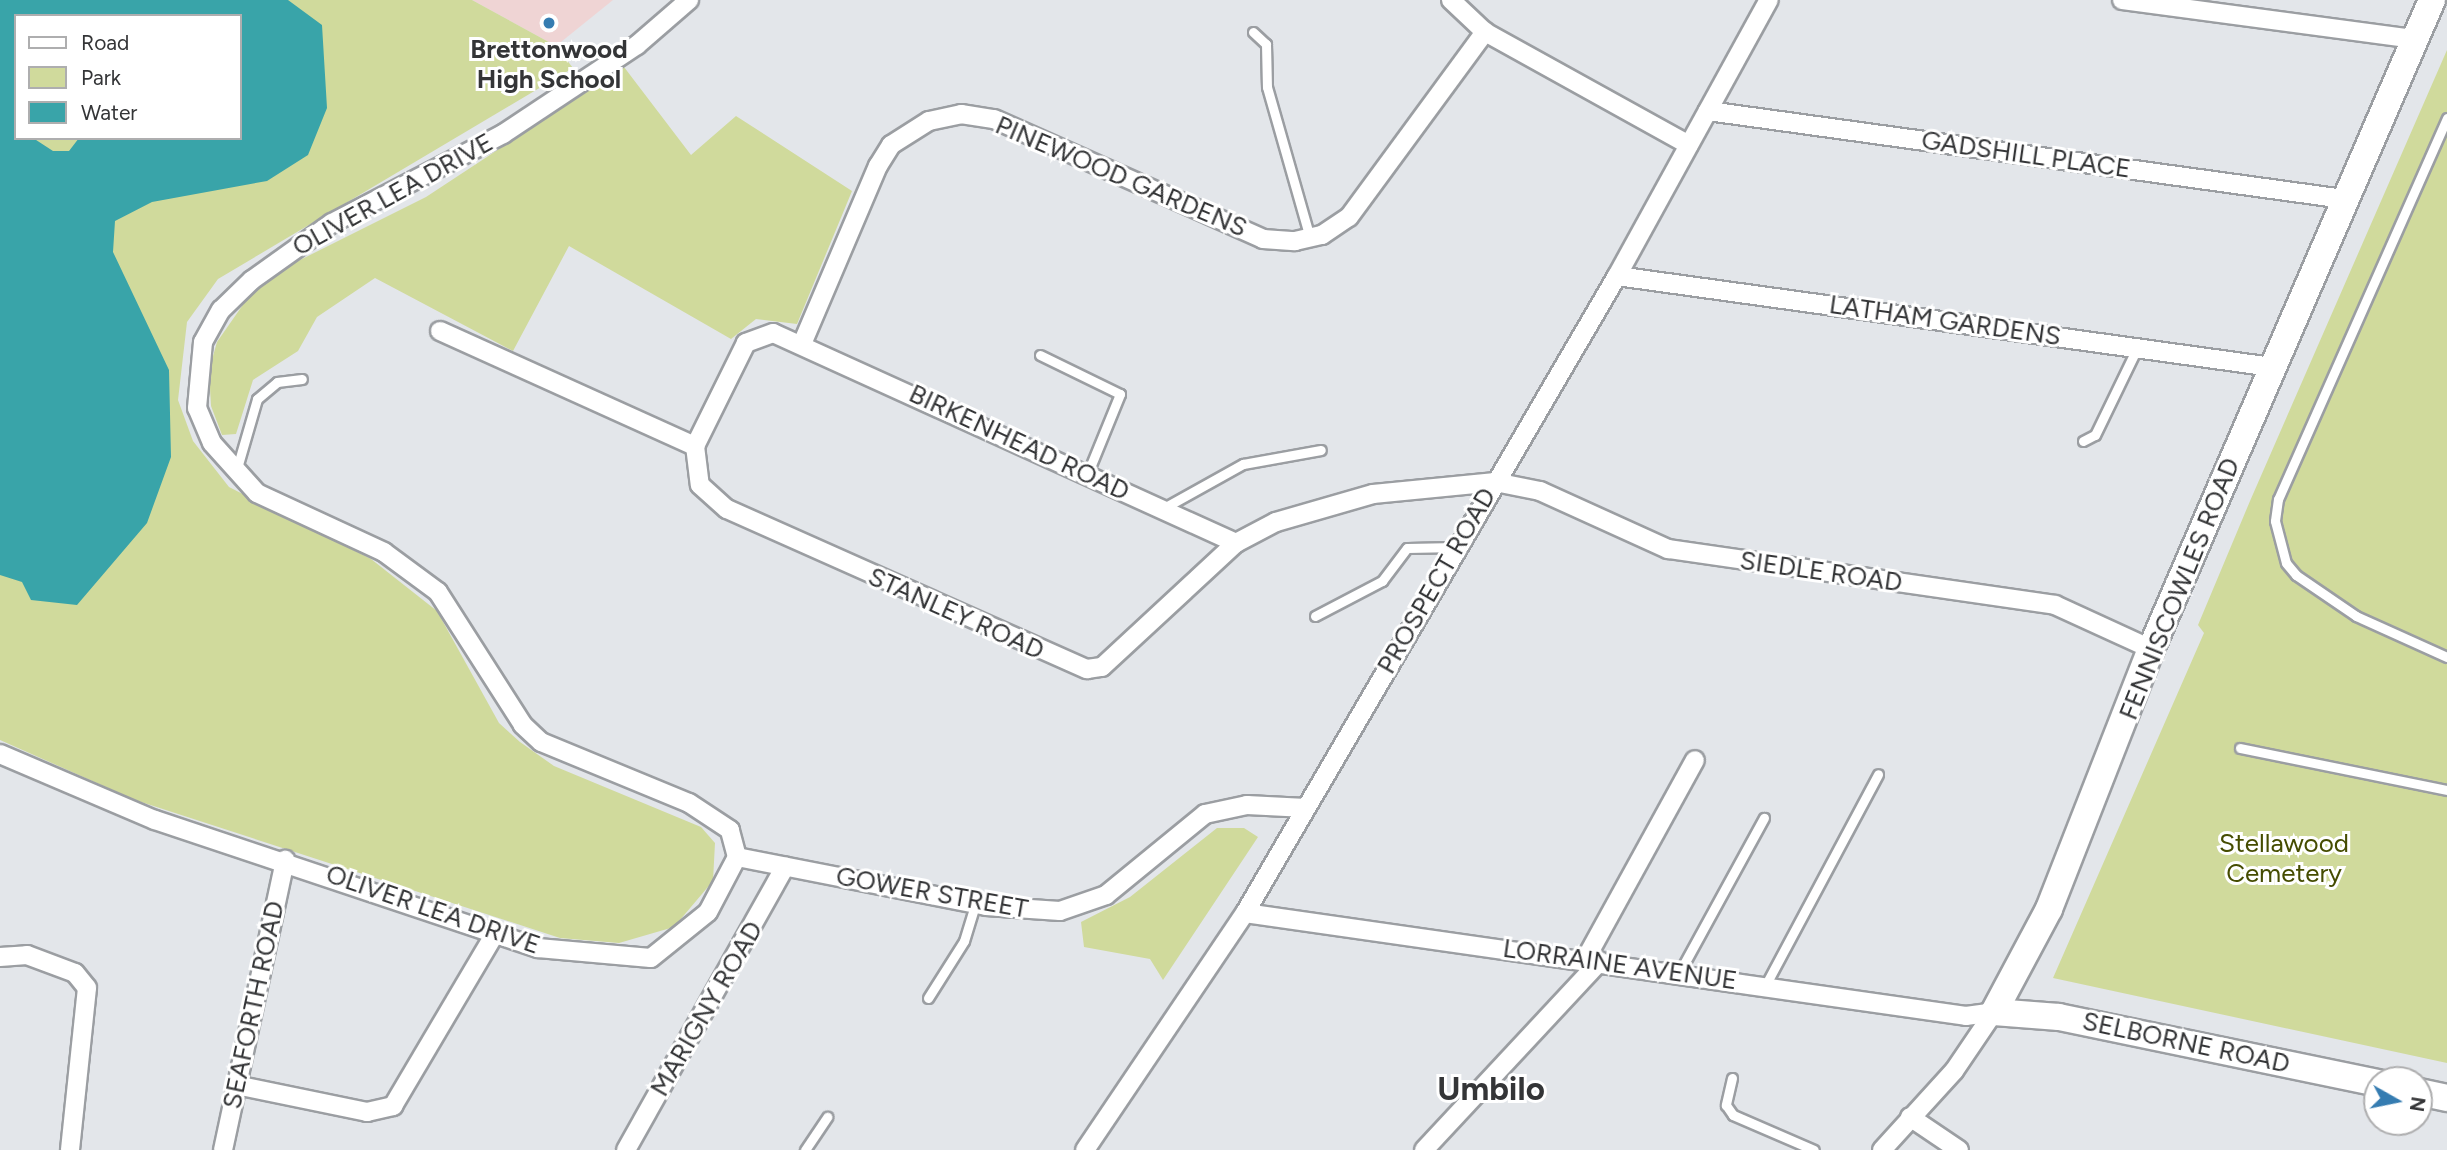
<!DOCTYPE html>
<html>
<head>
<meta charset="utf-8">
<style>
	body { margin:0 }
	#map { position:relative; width:2447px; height:1150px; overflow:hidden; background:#e3e6ea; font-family:Figtree,sans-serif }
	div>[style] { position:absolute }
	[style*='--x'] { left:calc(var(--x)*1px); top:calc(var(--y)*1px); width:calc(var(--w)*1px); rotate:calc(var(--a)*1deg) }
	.education>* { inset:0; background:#efd4d4 }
	.green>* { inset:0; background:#d0da9c }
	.water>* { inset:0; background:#39a4a9 }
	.roads { filter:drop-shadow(2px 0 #9b9ea2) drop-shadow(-2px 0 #9b9ea2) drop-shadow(0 2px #9b9ea2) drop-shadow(0 -2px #9b9ea2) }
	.lane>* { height:9px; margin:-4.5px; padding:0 4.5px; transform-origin:4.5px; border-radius:4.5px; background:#fff }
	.street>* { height:18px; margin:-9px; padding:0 9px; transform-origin:9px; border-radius:9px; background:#fff }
	.secondary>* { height:26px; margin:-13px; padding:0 13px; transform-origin:13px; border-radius:13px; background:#fff }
	.dots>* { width:19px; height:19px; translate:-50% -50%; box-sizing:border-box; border:4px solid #fff; border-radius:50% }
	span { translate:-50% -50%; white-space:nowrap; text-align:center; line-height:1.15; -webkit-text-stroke:6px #fff; paint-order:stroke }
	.poi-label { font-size:26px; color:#343537; font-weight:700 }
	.street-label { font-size:26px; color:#343537 }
	.park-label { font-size:26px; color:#454c01 }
	.district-label { font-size:33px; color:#343537; font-weight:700 }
	.legend { position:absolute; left:14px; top:14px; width:228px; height:126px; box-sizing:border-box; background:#fff; border:2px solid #aeaeaf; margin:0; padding:9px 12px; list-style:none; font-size:21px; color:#343537 }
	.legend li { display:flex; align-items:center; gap:14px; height:35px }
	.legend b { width:35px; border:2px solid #aeaeaf }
	.north { position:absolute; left:2363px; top:1066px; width:70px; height:70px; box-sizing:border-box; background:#fff; border:2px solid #aeaeaf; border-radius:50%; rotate:99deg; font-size:19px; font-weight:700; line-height:28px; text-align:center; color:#343537 }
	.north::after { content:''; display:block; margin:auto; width:24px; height:32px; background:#357cb1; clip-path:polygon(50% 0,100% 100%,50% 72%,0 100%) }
</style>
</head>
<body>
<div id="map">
	<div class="education">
		<div style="clip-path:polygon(472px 0,613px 0,556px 46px)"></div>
	</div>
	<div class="green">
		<div style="clip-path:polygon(evenodd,0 0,472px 0,556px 46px,573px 68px,218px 279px,187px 322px,178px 400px,193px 441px,229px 487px,371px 559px,437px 611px,499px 723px,520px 742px,554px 766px,701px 827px,715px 843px,713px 881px,674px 927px,619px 943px,560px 938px,135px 800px,0 740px,0 0,16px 16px,240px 16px,240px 138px,16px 138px,16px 16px)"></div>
		<div style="clip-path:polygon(2447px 50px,2447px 1063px,2053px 978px,2204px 633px,2198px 625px,2250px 501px)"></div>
		<div style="clip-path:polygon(624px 67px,691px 155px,736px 116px,852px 191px,797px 324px,756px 319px,731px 339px,569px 246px,513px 351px,375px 278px,317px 317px,298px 351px,253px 380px,236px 434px,222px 435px,211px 406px,209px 370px,217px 342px,249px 296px,294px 263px,426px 197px)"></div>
		<div style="clip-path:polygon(1217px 828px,1244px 828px,1258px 837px,1163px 980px,1150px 959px,1084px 947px,1081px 922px,1130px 897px)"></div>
	</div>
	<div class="water">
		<div style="clip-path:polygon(evenodd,0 0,288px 0,322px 25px,327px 108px,308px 155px,267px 181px,152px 202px,115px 221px,113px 252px,169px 370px,171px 457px,147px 523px,77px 605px,31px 600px,22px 582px,0 575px,0 0,16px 16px,240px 16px,240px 138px,79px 138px,69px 151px,53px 151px,33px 138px,16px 138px,16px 16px)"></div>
	</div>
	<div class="roads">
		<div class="lane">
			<div style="--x:1253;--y:32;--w:18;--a:43"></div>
			<div style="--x:1266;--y:44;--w:43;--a:88.7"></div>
			<div style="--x:1267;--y:87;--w:157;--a:74.1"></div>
			<div style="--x:2447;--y:118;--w:417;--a:113.9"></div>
			<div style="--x:2278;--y:499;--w:22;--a:98"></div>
			<div style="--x:2275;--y:521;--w:43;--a:75.3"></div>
			<div style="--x:2286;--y:563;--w:16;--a:50"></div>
			<div style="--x:2296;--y:575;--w:73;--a:34.3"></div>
			<div style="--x:2356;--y:616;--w:100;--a:24.3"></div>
			<div style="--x:1040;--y:355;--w:89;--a:26"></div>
			<div style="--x:1120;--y:394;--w:87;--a:112.2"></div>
			<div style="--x:2083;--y:441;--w:13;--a:-27"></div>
			<div style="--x:2095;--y:435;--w:97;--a:-64.2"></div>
			<div style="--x:237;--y:468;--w:72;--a:-73.8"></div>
			<div style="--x:257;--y:399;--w:26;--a:-40"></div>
			<div style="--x:277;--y:382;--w:25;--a:-7"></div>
			<div style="--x:1162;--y:509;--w:93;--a:-29.1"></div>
			<div style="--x:1243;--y:464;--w:79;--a:-10.2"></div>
			<div style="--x:1315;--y:616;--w:76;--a:-27.6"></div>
			<div style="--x:1382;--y:581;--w:41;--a:-52.9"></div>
			<div style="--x:1407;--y:548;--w:50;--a:-1.1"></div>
			<div style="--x:2240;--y:748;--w:211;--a:11.5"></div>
			<div style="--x:1679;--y:973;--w:177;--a:-61.3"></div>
			<div style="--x:1765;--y:986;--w:240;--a:-61.9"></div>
			<div style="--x:928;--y:998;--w:67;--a:-57.7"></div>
			<div style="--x:964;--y:941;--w:39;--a:-73"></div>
			<div style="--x:1732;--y:1078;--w:28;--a:103"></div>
			<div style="--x:1726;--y:1105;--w:12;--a:55"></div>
			<div style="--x:1733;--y:1115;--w:88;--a:23.4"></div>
			<div style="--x:805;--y:1150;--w:40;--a:-56"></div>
		</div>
		<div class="street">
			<div style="--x:1451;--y:0;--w:47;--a:43.3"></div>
			<div style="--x:1485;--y:32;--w:233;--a:29"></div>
			<div style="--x:2122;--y:0;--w:294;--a:7.6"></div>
			<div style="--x:1708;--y:111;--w:642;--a:7.88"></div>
			<div style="--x:1617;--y:276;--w:661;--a:7.91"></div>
			<div style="--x:440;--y:331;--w:280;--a:24.3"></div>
			<div style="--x:802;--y:344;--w:194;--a:-66.9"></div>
			<div style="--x:878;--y:166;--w:25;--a:-58"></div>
			<div style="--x:891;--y:145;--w:45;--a:-32.3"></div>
			<div style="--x:929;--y:121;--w:33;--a:-12"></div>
			<div style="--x:961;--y:114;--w:33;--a:9"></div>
			<div style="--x:994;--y:119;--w:295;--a:24"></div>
			<div style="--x:1263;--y:239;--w:32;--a:4"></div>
			<div style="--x:1295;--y:241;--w:28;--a:-13"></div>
			<div style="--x:1322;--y:235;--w:32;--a:-34"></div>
			<div style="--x:1349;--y:217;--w:230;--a:-53.7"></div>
			<div style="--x:1236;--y:543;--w:508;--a:-155.6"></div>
			<div style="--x:773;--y:333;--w:29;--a:160"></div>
			<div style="--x:746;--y:343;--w:115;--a:116.3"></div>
			<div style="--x:695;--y:446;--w:39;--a:83"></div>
			<div style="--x:700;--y:485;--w:36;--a:42"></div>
			<div style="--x:727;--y:509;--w:394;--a:24"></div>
			<div style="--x:1087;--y:669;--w:15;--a:-8"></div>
			<div style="--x:1102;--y:667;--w:183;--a:-42.8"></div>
			<div style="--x:1236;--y:543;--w:45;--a:-27.7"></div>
			<div style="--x:1276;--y:522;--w:101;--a:-16.1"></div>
			<div style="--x:1373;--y:494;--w:123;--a:-5.6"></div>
			<div style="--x:1495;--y:482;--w:46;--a:11.3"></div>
			<div style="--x:1540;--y:491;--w:141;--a:24.4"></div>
			<div style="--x:1668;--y:549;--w:391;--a:8.2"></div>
			<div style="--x:2055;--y:605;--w:106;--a:24.6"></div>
			<div style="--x:0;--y:754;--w:168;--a:23.1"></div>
			<div style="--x:155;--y:820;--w:404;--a:18.5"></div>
			<div style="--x:538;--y:948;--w:113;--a:5.1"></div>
			<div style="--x:651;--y:958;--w:73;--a:-38.9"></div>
			<div style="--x:708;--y:912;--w:62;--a:-62.2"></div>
			<div style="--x:737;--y:857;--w:28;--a:-105"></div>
			<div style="--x:730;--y:830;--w:49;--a:-146.6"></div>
			<div style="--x:689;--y:803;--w:160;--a:-157.6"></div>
			<div style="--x:541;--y:742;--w:25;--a:-137"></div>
			<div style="--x:523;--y:725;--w:158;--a:-122.6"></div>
			<div style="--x:438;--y:592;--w:67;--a:-143.5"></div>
			<div style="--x:384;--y:552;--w:140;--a:-155.1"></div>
			<div style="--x:257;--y:493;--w:67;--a:-132"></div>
			<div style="--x:212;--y:443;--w:38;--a:-113"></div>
			<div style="--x:197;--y:408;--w:66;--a:-84.8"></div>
			<div style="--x:203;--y:342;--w:37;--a:-61"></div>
			<div style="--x:221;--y:310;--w:43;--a:-44.1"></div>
			<div style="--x:252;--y:280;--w:98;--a:-35.5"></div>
			<div style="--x:332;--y:223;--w:193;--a:-27.5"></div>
			<div style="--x:503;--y:134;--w:161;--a:-33.6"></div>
			<div style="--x:637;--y:45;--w:69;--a:-40.9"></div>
			<div style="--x:737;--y:857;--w:254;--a:11.1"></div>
			<div style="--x:986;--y:906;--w:74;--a:3.9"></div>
			<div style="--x:1060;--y:911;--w:49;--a:-19.2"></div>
			<div style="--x:1106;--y:895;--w:128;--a:-39.3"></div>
			<div style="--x:1205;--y:814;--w:43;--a:-12.1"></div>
			<div style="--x:1247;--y:805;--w:59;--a:2.9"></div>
			<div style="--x:1245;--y:913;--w:728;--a:8.13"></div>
			<div style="--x:1966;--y:1016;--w:28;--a:-8"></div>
			<div style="--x:0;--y:957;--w:27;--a:-4"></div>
			<div style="--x:27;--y:955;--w:51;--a:20.6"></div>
			<div style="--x:75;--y:973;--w:19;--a:51"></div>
			<div style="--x:87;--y:988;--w:163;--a:96"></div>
			<div style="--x:1585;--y:960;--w:228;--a:-61.2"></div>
			<div style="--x:236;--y:1085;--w:134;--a:11.6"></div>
			<div style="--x:367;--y:1112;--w:27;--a:-13"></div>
			<div style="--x:393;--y:1106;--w:199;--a:-59.4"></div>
			<div style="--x:1910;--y:1117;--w:59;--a:34"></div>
			<div style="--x:223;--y:1150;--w:297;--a:-77.9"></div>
			<div style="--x:626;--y:1150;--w:325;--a:-60.7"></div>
			<div style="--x:1085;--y:1150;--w:286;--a:-56"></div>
			<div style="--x:1245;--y:913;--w:738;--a:-59.72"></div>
			<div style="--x:1617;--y:276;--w:315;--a:-61.2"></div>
			<div style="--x:1424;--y:1150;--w:258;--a:-47"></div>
			<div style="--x:1882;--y:1150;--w:107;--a:-47.7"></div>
			<div style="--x:1954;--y:1071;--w:71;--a:-55.9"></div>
		</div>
		<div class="secondary">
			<div style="--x:1994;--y:1012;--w:117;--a:-61.9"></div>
			<div style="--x:2049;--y:909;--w:279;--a:-68.6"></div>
			<div style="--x:2151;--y:649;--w:707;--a:-66.59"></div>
			<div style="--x:1994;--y:1012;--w:65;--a:4.4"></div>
			<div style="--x:2059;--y:1017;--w:325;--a:11.7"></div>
			<div style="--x:2419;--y:1092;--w:29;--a:12"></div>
		</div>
	</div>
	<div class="dots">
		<div style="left:549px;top:23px;background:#357cb1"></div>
	</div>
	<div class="poi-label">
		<span style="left:549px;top:65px">Brettonwood<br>High School</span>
	</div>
	<div class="street-label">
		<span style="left:2026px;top:155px;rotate:8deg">GADSHILL PLACE</span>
		<span style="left:1121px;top:177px;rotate:23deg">PINEWOOD GARDENS</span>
		<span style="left:393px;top:195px;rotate:-29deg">OLIVER LEA DRIVE</span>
		<span style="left:1945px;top:321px;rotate:8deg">LATHAM GARDENS</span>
		<span style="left:1019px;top:443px;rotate:25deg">BIRKENHEAD ROAD</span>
		<span style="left:1821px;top:572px;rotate:8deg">SIEDLE ROAD</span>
		<span style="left:1437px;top:581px;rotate:-60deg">PROSPECT ROAD</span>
		<span style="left:2180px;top:589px;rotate:-68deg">FENNISCOWLES ROAD</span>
		<span style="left:956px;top:614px;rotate:24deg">STANLEY ROAD</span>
		<span style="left:932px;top:893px;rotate:10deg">GOWER STREET</span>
		<span style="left:433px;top:910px;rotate:19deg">OLIVER LEA DRIVE</span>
		<span style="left:1620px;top:965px;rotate:8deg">LORRAINE AVENUE</span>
		<span style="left:254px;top:1005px;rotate:-78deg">SEAFORTH ROAD</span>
		<span style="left:707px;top:1009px;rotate:-60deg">MARIGNY ROAD</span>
		<span style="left:2186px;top:1043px;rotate:12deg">SELBORNE ROAD</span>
	</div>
	<div class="park-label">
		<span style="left:2284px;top:859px">Stellawood<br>Cemetery</span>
	</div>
	<div class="district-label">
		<span style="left:1491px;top:1089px">Umbilo</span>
	</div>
	<ul class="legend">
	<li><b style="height:9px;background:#fff"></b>Road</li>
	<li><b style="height:19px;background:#d0da9c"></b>Park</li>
	<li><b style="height:19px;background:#39a4a9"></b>Water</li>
	</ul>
	<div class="north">N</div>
</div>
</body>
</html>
